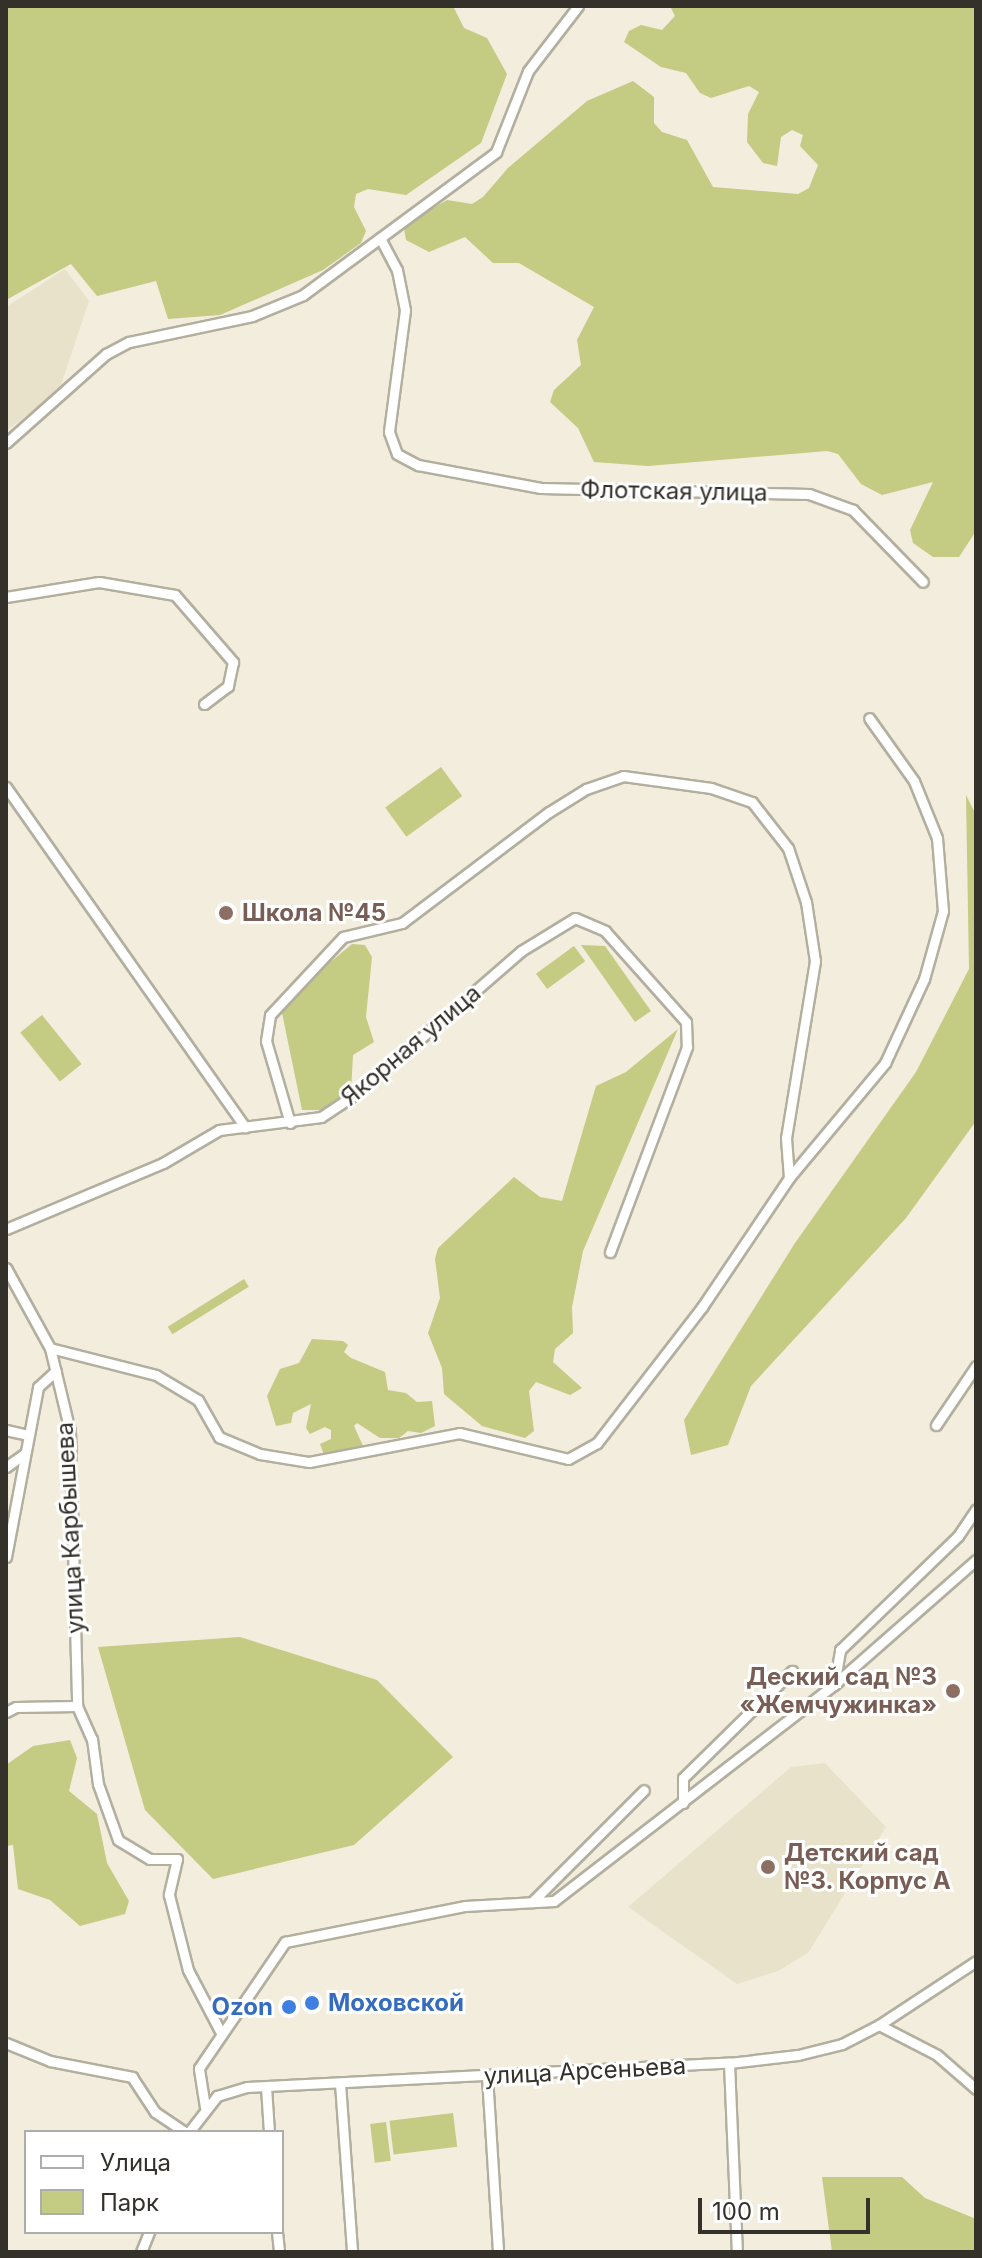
<!DOCTYPE html>
<html>
<head>
<meta charset="utf-8">
<style>
	body { margin:0 }
	#map { position:relative; width:982px; height:2258px; overflow:hidden; background:#f2eddd; font-family:Inter,sans-serif }
	div>[style] { position:absolute }
	[style*='--x'] { left:calc(var(--x)*1px); top:calc(var(--y)*1px); width:calc(var(--w)*1px); rotate:calc(var(--a)*1deg) }
	.built>* { inset:0; background:#e9e2cb }
	.green>* { inset:0; background:#c4cb82; transform-origin:0 0 }
	.roads { filter:drop-shadow(2px 0 #b3af9f) drop-shadow(-2px 0 #b3af9f) drop-shadow(0 2px #b3af9f) drop-shadow(0 -2px #b3af9f) }
	.minor>* { height:9px; margin:-4.5px; padding:0 4.5px; transform-origin:4.5px; border-radius:4.5px; background:#fff }
	.dots>* { width:22px; height:22px; translate:-50% -50%; box-sizing:border-box; border:4px solid #fff; border-radius:50% }
	span { translate:-50% -50%; white-space:nowrap; text-align:center; line-height:1.15; -webkit-text-stroke:6px #fff; paint-order:stroke }
	.street-label { font-size:24px; color:#33312a }
	.education-label { font-size:24px; color:#785e54; font-weight:700 }
	.left { translate:0 -50%; text-align:left }
	.right { translate:-100% -50%; text-align:right }
	.shop-label { font-size:24px; color:#366cbe; font-weight:700 }
	.frame { position:absolute; inset:0; border:8px solid #33312a; pointer-events:none }
	.legend { position:absolute; left:24px; top:2130px; width:260px; height:104px; box-sizing:border-box; background:#fff; border:2px solid #adadaa; margin:0; padding:10px 14px; list-style:none; font-size:24px; color:#33312a }
	.legend li { display:flex; align-items:center; gap:16px; height:40px }
	.legend b { width:40px; border:2px solid #adadaa }
	.scale { position:absolute; left:698px; top:2198px; width:172px; height:36px; box-sizing:border-box; border:4px solid #33312a; border-top:0; padding-left:10px; font-size:24px; line-height:28px; white-space:nowrap; color:#33312a; -webkit-text-stroke:6px #fff; paint-order:stroke }
</style>
</head>
<body>
<div id="map">
	<div class="built">
		<div style="clip-path:polygon(65px 269px,89px 301px,59px 391px,6px 431px,6px 307px)"></div>
		<div style="clip-path:polygon(825px 1763px,886px 1827px,808px 1953px,778px 1971px,737px 1984px,628px 1907px,791px 1767px)"></div>
	</div>
	<div class="green">
		<div style="clip-path:polygon(6px 6px,453px 6px,464px 28px,487px 38px,507px 74px,481px 143px,406px 195px,368px 189px,356px 194px,354px 207px,366px 231px,361px 243px,323px 270px,220px 315px,168px 319px,156px 281px,97px 296px,71px 264px,6px 300px)"></div>
		<div style="clip-path:polygon(670px 6px,976px 6px,976px 531px,959px 557px,933px 557px,913px 543px,910px 530px,933px 482px,882px 495px,861px 484px,838px 454px,827px 451px,648px 466px,594px 462px,578px 428px,550px 402px,554px 390px,581px 365px,577px 340px,594px 307px,519px 263px,493px 263px,465px 237px,429px 252px,406px 240px,404px 228px,413px 220px,447px 200px,472px 204px,483px 197px,508px 168px,587px 101px,633px 81px,654px 97px,654px 123px,662px 132px,687px 140px,713px 187px,798px 194px,809px 188px,818px 165px,800px 146px,803px 135px,792px 130px,781px 137px,777px 166px,763px 163px,747px 142px,748px 114px,759px 92px,749px 86px,711px 98px,700px 93px,686px 73px,661px 67px,624px 42px,629px 31px,641px 25px,662px 30px,675px 16px)"></div>
		<div style="left:441px;top:767px;width:36px;height:69px;rotate:54deg"></div>
		<div style="clip-path:polygon(966px 795px,976px 815px,976px 1121px,906px 1218px,751px 1386px,728px 1445px,691px 1455px,684px 1420px,795px 1243px,916px 1072px,969px 969px)"></div>
		<div style="clip-path:polygon(352px 944px,365px 945px,372px 957px,366px 1017px,374px 1042px,353px 1055px,351px 1093px,320px 1110px,302px 1110px,282px 1013px,297px 990px)"></div>
		<div style="clip-path:polygon(581px 945px,605px 946px,651px 1011px,635px 1022px)"></div>
		<div style="left:574px;top:946px;width:19px;height:47px;rotate:54deg"></div>
		<div style="left:42px;top:1015px;width:63px;height:28px;rotate:51deg"></div>
		<div style="clip-path:polygon(678px 1029px,583px 1251px,572px 1307px,573px 1333px,555px 1349px,553px 1362px,582px 1388px,570px 1395px,536px 1382px,529px 1391px,534px 1431px,525px 1438px,482px 1426px,444px 1394px,442px 1368px,428px 1333px,440px 1298px,435px 1259px,438px 1248px,514px 1177px,540px 1197px,562px 1201px,596px 1086px,626px 1072px)"></div>
		<div style="left:244px;top:1279px;width:9px;height:90px;rotate:58deg"></div>
		<div style="clip-path:polygon(312px 1339px,343px 1341px,348px 1345px,344px 1352px,351px 1358px,385px 1372px,388px 1390px,406px 1393px,417px 1402px,432px 1401px,435px 1426px,421px 1433px,408px 1431px,399px 1438px,380px 1438px,357px 1423px,354px 1426px,364px 1448px,324px 1455px,320px 1444px,331px 1439px,331px 1430px,325px 1427px,310px 1434px,306px 1428px,311px 1404px,293px 1413px,291px 1423px,276px 1426px,267px 1396px,280px 1369px,299px 1363px)"></div>
		<div style="clip-path:polygon(240px 1637px,377px 1680px,453px 1757px,354px 1845px,213px 1879px,145px 1810px,98px 1647px)"></div>
		<div style="clip-path:polygon(70px 1740px,77px 1758px,69px 1791px,97px 1814px,107px 1863px,129px 1901px,125px 1914px,80px 1926px,50px 1900px,18px 1889px,13px 1845px,6px 1846px,6px 1765px,33px 1746px)"></div>
		<div style="left:453px;top:2113px;width:34px;height:64px;rotate:83deg"></div>
		<div style="left:386px;top:2122px;width:39px;height:16px;rotate:83deg"></div>
		<div style="clip-path:polygon(822px 2177px,902px 2177px,925px 2198px,976px 2219px,976px 2252px,832px 2252px)"></div>
	</div>
	<div class="roads">
		<div class="minor">
			<div style="--x:380;--y:238;--w:36;--a:62"></div>
			<div style="--x:397;--y:270;--w:41;--a:78.7"></div>
			<div style="--x:405;--y:310;--w:123;--a:97.5"></div>
			<div style="--x:389;--y:432;--w:23;--a:70"></div>
			<div style="--x:397;--y:454;--w:24;--a:28"></div>
			<div style="--x:418;--y:465;--w:125;--a:10.6"></div>
			<div style="--x:541;--y:488;--w:268;--a:1.3"></div>
			<div style="--x:809;--y:494;--w:47;--a:20"></div>
			<div style="--x:853;--y:510;--w:100;--a:45.8"></div>
			<div style="--x:6;--y:443;--w:134;--a:-41.7"></div>
			<div style="--x:106;--y:354;--w:26;--a:-28"></div>
			<div style="--x:129;--y:342;--w:126;--a:-11.9"></div>
			<div style="--x:252;--y:316;--w:55;--a:-22.4"></div>
			<div style="--x:303;--y:295;--w:240;--a:-36.5"></div>
			<div style="--x:496;--y:152;--w:87;--a:-68.4"></div>
			<div style="--x:528;--y:71;--w:82;--a:-52.4"></div>
			<div style="--x:6;--y:597;--w:94;--a:-9.2"></div>
			<div style="--x:99;--y:582;--w:77;--a:9.7"></div>
			<div style="--x:175;--y:595;--w:89;--a:49.1"></div>
			<div style="--x:233;--y:662;--w:25;--a:102"></div>
			<div style="--x:228;--y:686;--w:30;--a:143"></div>
			<div style="--x:6;--y:787;--w:416;--a:54.9"></div>
			<div style="--x:290;--y:1123;--w:85;--a:-106.3"></div>
			<div style="--x:266;--y:1041;--w:26;--a:-81"></div>
			<div style="--x:270;--y:1015;--w:107;--a:-46.9"></div>
			<div style="--x:343;--y:937;--w:61;--a:-13.3"></div>
			<div style="--x:402;--y:923;--w:184;--a:-37.1"></div>
			<div style="--x:549;--y:812;--w:44;--a:-31.9"></div>
			<div style="--x:586;--y:789;--w:39;--a:-19"></div>
			<div style="--x:623;--y:776;--w:89;--a:7.8"></div>
			<div style="--x:711;--y:788;--w:43;--a:18.9"></div>
			<div style="--x:752;--y:802;--w:58;--a:52"></div>
			<div style="--x:788;--y:848;--w:57;--a:71.6"></div>
			<div style="--x:806;--y:902;--w:60;--a:81.3"></div>
			<div style="--x:815;--y:961;--w:179;--a:99.3"></div>
			<div style="--x:786;--y:1138;--w:40;--a:85.7"></div>
			<div style="--x:6;--y:1229;--w:170;--a:-22.8"></div>
			<div style="--x:163;--y:1163;--w:65;--a:-30.5"></div>
			<div style="--x:219;--y:1130;--w:103;--a:-7.3"></div>
			<div style="--x:321;--y:1117;--w:47;--a:-33.7"></div>
			<div style="--x:360;--y:1091;--w:213;--a:-41"></div>
			<div style="--x:521;--y:951;--w:63;--a:-31.4"></div>
			<div style="--x:575;--y:918;--w:33;--a:23"></div>
			<div style="--x:605;--y:931;--w:122;--a:48.3"></div>
			<div style="--x:686;--y:1022;--w:25;--a:88"></div>
			<div style="--x:687;--y:1047;--w:219;--a:110.6"></div>
			<div style="--x:6;--y:1268;--w:91;--a:61.2"></div>
			<div style="--x:50;--y:1348;--w:85;--a:76.5"></div>
			<div style="--x:70;--y:1431;--w:275;--a:88.5"></div>
			<div style="--x:77;--y:1706;--w:36;--a:66"></div>
			<div style="--x:92;--y:1739;--w:45;--a:82.4"></div>
			<div style="--x:98;--y:1784;--w:59;--a:70.3"></div>
			<div style="--x:118;--y:1840;--w:37;--a:31"></div>
			<div style="--x:150;--y:1859;--w:27;--a:0"></div>
			<div style="--x:177;--y:1859;--w:37;--a:103"></div>
			<div style="--x:169;--y:1895;--w:77;--a:75.8"></div>
			<div style="--x:188;--y:1970;--w:69;--a:62.3"></div>
			<div style="--x:50;--y:1348;--w:109;--a:14.3"></div>
			<div style="--x:156;--y:1375;--w:49;--a:30.8"></div>
			<div style="--x:198;--y:1400;--w:43;--a:60.4"></div>
			<div style="--x:219;--y:1437;--w:44;--a:22.5"></div>
			<div style="--x:260;--y:1454;--w:50;--a:9.3"></div>
			<div style="--x:309;--y:1462;--w:153;--a:-10.9"></div>
			<div style="--x:459;--y:1433;--w:112;--a:13.4"></div>
			<div style="--x:568;--y:1459;--w:33;--a:-29"></div>
			<div style="--x:597;--y:1443;--w:172;--a:-52.3"></div>
			<div style="--x:702;--y:1307;--w:156;--a:-56"></div>
			<div style="--x:789;--y:1178;--w:150;--a:-50.1"></div>
			<div style="--x:885;--y:1063;--w:93;--a:-65.1"></div>
			<div style="--x:924;--y:979;--w:71;--a:-74.4"></div>
			<div style="--x:943;--y:911;--w:73;--a:-94.7"></div>
			<div style="--x:937;--y:838;--w:61;--a:-112"></div>
			<div style="--x:914;--y:781;--w:77;--a:-125.5"></div>
			<div style="--x:936;--y:1425;--w:71;--a:-55.9"></div>
			<div style="--x:6;--y:1430;--w:23;--a:13"></div>
			<div style="--x:6;--y:1467;--w:22;--a:-36"></div>
			<div style="--x:6;--y:1557;--w:173;--a:-79.3"></div>
			<div style="--x:38;--y:1387;--w:24;--a:-42"></div>
			<div style="--x:834;--y:1685;--w:36;--a:-80"></div>
			<div style="--x:840;--y:1650;--w:164;--a:-44"></div>
			<div style="--x:958;--y:1536;--w:32;--a:-56"></div>
			<div style="--x:6;--y:1712;--w:11;--a:-27"></div>
			<div style="--x:16;--y:1707;--w:61;--a:-0.9"></div>
			<div style="--x:683;--y:1803;--w:25;--a:-90"></div>
			<div style="--x:683;--y:1778;--w:153;--a:-44.5"></div>
			<div style="--x:532;--y:1902;--w:158;--a:-45"></div>
			<div style="--x:879;--y:2025;--w:65;--a:27.3"></div>
			<div style="--x:937;--y:2055;--w:52;--a:41.1"></div>
			<div style="--x:6;--y:2043;--w:48;--a:22.2"></div>
			<div style="--x:50;--y:2061;--w:84;--a:11"></div>
			<div style="--x:132;--y:2077;--w:42;--a:56.7"></div>
			<div style="--x:155;--y:2112;--w:36;--a:34"></div>
			<div style="--x:729;--y:2063;--w:189;--a:87.6"></div>
			<div style="--x:487;--y:2076;--w:176;--a:86.4"></div>
			<div style="--x:340;--y:2083;--w:169;--a:85.9"></div>
			<div style="--x:266;--y:2087;--w:45;--a:86.2"></div>
			<div style="--x:205;--y:2107;--w:39;--a:-99"></div>
			<div style="--x:199;--y:2068;--w:153;--a:-55.7"></div>
			<div style="--x:285;--y:1942;--w:184;--a:-11.3"></div>
			<div style="--x:465;--y:1906;--w:89;--a:-3.2"></div>
			<div style="--x:554;--y:1901;--w:358;--a:-37.7"></div>
			<div style="--x:837;--y:1682;--w:185;--a:-41.3"></div>
			<div style="--x:189;--y:2132;--w:46;--a:-52.1"></div>
			<div style="--x:217;--y:2096;--w:31;--a:-17"></div>
			<div style="--x:247;--y:2087;--w:483;--a:-2.9"></div>
			<div style="--x:729;--y:2063;--w:69;--a:-6.6"></div>
			<div style="--x:798;--y:2055;--w:45;--a:-14"></div>
			<div style="--x:842;--y:2044;--w:42;--a:-27.2"></div>
			<div style="--x:879;--y:2025;--w:116;--a:-33.4"></div>
			<div style="--x:277;--y:2232;--w:20;--a:84"></div>
			<div style="--x:141;--y:2252;--w:22;--a:-68"></div>
		</div>
	</div>
	<div class="dots">
		<div style="left:226px;top:913px;background:#8d6e63"></div>
		<div style="left:953px;top:1691px;background:#8d6e63"></div>
		<div style="left:768px;top:1867px;background:#8d6e63"></div>
		<div style="left:312px;top:2003px;background:#3f7fe0"></div>
		<div style="left:289px;top:2007px;background:#3f7fe0"></div>
	</div>
	<div class="street-label">
		<span style="left:674px;top:491px;rotate:1deg">Флотская улица</span>
		<span style="left:411px;top:1045px;rotate:-40deg">Якорная улица</span>
		<span style="left:70px;top:1528px;rotate:-93deg">улица Карбышева</span>
		<span style="left:585px;top:2071px;rotate:-3deg">улица Арсеньева</span>
	</div>
	<div class="education-label">
		<span class="left" style="left:242px;top:913px">Школа №45</span>
		<span class="right" style="left:937px;top:1691px">Деский сад №3<br>«Жемчужинка»</span>
		<span class="left" style="left:784px;top:1867px">Детский сад<br>№3. Корпус А</span>
	</div>
	<div class="shop-label">
		<span class="left" style="left:328px;top:2003px">Моховской</span>
		<span class="right" style="left:273px;top:2007px">Ozon</span>
	</div>
	<div class="frame"></div>
	<ul class="legend">
	<li><b style="height:10px;background:#fff"></b>Улица</li>
	<li><b style="height:22px;background:#c4cb82"></b>Парк</li>
	</ul>
	<div class="scale">100 m</div>
</div>
</body>
</html>
